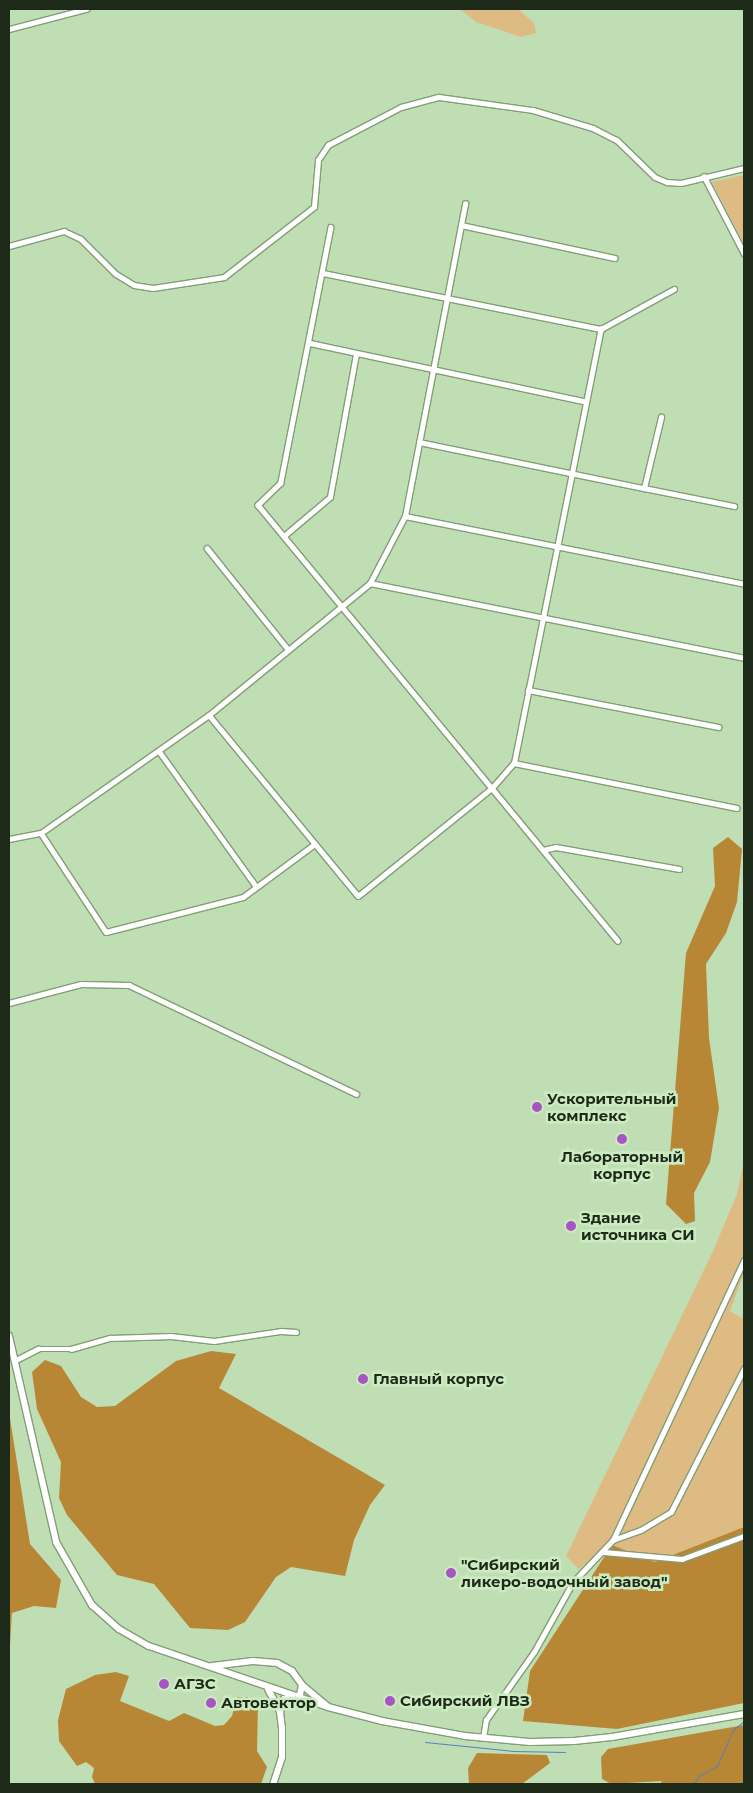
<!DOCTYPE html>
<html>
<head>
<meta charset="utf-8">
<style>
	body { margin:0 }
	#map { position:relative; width:753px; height:1793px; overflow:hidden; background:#bfdeb4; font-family:Montserrat,sans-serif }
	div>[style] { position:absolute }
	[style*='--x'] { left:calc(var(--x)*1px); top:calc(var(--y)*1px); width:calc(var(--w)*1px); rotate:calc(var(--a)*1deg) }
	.green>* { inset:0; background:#dfbb84 }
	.forest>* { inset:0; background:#b88735 }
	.stream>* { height:1px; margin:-0.5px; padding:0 0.5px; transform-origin:0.5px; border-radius:0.5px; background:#5281c3 }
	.roads { filter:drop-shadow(1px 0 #829e76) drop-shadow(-1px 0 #829e76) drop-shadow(0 1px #829e76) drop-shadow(0 -1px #829e76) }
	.minor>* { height:4.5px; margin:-2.25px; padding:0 2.25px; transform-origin:2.25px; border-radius:2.25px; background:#fff }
	.secondary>* { height:6px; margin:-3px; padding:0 3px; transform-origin:3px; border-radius:3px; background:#fff }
	.dots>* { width:14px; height:14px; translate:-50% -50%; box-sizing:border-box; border:2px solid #ccebc1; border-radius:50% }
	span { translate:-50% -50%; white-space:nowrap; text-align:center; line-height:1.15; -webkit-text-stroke:5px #ccebc1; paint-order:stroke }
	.poi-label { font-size:15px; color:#1d2919; font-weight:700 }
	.left { translate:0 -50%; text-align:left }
	.frame { position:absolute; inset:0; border:10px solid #1d2919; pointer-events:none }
</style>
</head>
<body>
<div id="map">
	<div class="green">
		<div style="clip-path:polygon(460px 9px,518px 9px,534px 23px,536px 33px,521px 37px,476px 22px)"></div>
		<div style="clip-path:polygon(744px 175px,744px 244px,712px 182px)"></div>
		<div style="clip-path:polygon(744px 1160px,744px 1273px,730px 1311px,744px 1319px,744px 1537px,655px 1566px,603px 1549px,579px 1569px,566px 1556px,714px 1249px,737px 1194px)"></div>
	</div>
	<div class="forest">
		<div style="clip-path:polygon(728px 837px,742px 849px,737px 902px,726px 933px,706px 964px,709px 1038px,719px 1108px,710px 1162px,694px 1193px,695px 1221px,686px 1224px,666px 1204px,686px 953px,715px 886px,713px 848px)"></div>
		<div style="clip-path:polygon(211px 1351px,236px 1354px,219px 1388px,385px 1485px,370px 1505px,354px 1540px,345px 1576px,291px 1567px,276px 1577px,245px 1622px,228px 1630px,190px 1628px,154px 1584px,117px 1575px,67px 1515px,59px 1498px,61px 1462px,37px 1409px,32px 1372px,45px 1360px,61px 1366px,81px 1397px,97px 1407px,115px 1406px,176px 1361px)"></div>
		<div style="clip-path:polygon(9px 1412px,30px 1544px,61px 1580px,56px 1608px,34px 1606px,12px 1613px,9px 1661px)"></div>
		<div style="clip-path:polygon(744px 1527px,744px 1703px,617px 1729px,523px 1721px,530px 1671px,612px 1545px,655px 1562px)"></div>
		<div style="clip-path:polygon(116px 1672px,129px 1676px,120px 1701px,169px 1721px,184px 1713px,215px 1726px,224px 1725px,232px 1716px,237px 1697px,250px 1697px,258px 1703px,257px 1751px,267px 1767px,261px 1784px,95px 1784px,92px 1777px,94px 1768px,86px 1762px,77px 1766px,59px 1741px,58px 1720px,66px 1689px,95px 1675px)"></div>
		<div style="clip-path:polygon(744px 1725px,744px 1784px,660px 1784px,662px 1781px,611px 1784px,602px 1779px,601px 1757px,608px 1749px)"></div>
		<div style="clip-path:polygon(477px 1753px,547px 1755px,550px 1763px,522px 1784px,469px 1784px,468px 1768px)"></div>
	</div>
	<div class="stream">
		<div style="--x:425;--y:1742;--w:89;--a:5.8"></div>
		<div style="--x:514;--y:1751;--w:51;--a:1.1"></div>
		<div style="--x:693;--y:1784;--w:11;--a:-52"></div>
		<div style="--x:700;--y:1775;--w:19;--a:-28"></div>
		<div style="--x:717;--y:1766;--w:39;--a:-66"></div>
		<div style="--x:733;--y:1730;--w:14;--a:-39"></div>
	</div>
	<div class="roads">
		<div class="minor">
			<div style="--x:9;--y:29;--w:80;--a:-14.6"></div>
			<div style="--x:704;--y:176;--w:87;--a:62.5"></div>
			<div style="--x:461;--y:225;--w:157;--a:12.1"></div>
			<div style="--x:331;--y:227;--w:261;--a:101.1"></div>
			<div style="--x:281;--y:483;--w:32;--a:136"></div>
			<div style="--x:258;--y:505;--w:565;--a:50.45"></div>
			<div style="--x:9;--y:246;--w:57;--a:-15.3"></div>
			<div style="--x:64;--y:231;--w:19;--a:25"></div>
			<div style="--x:81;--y:239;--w:49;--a:45"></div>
			<div style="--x:116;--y:274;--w:21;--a:31"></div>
			<div style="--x:134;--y:285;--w:19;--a:9"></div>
			<div style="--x:153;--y:288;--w:72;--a:-8.8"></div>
			<div style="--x:224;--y:277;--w:114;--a:-37.9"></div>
			<div style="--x:314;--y:207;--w:47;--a:-85.1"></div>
			<div style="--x:318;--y:160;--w:18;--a:-56"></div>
			<div style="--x:328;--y:145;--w:82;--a:-27.5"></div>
			<div style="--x:401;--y:107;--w:39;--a:-15"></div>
			<div style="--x:439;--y:97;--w:95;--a:7.9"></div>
			<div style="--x:533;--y:110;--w:63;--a:16.7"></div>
			<div style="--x:593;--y:128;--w:27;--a:27"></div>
			<div style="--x:617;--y:140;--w:53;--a:44.2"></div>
			<div style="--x:655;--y:177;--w:13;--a:23"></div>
			<div style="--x:667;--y:182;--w:14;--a:4"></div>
			<div style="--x:681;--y:183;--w:65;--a:-13.4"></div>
			<div style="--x:323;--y:273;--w:284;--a:11.4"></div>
			<div style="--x:601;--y:329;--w:83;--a:-28.7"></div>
			<div style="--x:310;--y:343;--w:280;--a:12"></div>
			<div style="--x:419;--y:442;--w:230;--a:11.6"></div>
			<div style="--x:644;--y:488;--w:73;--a:-76.5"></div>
			<div style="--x:644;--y:488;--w:92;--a:11.3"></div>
			<div style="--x:405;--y:516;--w:346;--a:11.3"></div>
			<div style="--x:284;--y:536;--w:60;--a:-40.3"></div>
			<div style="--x:330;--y:497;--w:145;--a:-79.7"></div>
			<div style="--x:207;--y:548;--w:129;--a:51.3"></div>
			<div style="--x:370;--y:583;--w:381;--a:11.3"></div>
			<div style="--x:528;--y:690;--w:194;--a:11"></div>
			<div style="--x:209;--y:715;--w:234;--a:50.5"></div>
			<div style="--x:358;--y:896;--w:172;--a:-38.9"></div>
			<div style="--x:492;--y:788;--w:33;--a:-49"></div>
			<div style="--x:514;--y:763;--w:443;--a:-78.7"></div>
			<div style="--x:159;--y:751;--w:166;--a:54.3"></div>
			<div style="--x:514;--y:763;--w:227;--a:11.4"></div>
			<div style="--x:41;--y:833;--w:118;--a:56.7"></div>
			<div style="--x:106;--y:932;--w:141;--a:-14.3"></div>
			<div style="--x:243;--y:897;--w:89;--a:-36.4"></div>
			<div style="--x:9;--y:839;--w:33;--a:-11"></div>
			<div style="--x:41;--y:833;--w:205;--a:-35.1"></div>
			<div style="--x:209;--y:715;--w:208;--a:-39.3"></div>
			<div style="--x:370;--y:583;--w:76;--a:-62.4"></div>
			<div style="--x:405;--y:516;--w:318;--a:-79.1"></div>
			<div style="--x:543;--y:850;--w:13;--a:-13"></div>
			<div style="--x:556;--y:847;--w:125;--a:10.1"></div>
			<div style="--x:9;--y:1003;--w:74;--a:-14.8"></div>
			<div style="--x:81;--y:984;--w:48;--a:1.2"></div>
			<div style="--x:129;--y:985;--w:252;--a:25.6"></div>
			<div style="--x:14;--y:1361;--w:27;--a:-27"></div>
			<div style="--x:38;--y:1349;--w:33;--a:0"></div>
			<div style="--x:71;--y:1349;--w:41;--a:-15.8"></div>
			<div style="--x:110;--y:1338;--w:61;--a:-1.9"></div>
			<div style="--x:171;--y:1336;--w:43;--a:6.6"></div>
			<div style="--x:214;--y:1341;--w:68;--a:-8.5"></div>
			<div style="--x:281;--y:1331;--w:15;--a:4"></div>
			<div style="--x:613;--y:1540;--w:30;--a:-20"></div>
			<div style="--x:641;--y:1530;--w:35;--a:-31"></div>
			<div style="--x:671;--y:1512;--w:161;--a:-63"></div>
			<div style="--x:604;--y:1552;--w:78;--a:5.1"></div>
			<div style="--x:682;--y:1559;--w:66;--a:-20.4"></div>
			<div style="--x:483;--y:1738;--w:18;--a:-81"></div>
			<div style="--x:486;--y:1720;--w:83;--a:-54.8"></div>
			<div style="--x:534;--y:1652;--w:80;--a:-60.9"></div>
			<div style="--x:573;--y:1582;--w:58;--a:-46.4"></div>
			<div style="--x:613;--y:1540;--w:309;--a:-64.9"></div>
		</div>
		<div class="secondary">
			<div style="--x:9;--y:1336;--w:211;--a:77.1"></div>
			<div style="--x:56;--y:1542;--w:73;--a:60.3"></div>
			<div style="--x:92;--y:1605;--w:36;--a:42"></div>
			<div style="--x:119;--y:1629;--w:34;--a:30"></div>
			<div style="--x:149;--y:1646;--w:189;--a:18.8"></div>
			<div style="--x:328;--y:1707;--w:56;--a:14.5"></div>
			<div style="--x:382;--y:1721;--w:84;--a:10.2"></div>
			<div style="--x:465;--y:1736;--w:65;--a:5.3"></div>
			<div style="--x:530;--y:1742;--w:44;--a:-1.3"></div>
			<div style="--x:574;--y:1741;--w:38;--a:-6"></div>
			<div style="--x:612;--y:1737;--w:134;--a:-9.9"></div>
			<div style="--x:212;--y:1666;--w:41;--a:-7"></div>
			<div style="--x:253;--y:1661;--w:24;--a:5"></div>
			<div style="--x:277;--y:1663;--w:17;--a:28"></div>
			<div style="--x:292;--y:1671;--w:17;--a:54"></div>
			<div style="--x:302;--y:1685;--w:34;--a:40"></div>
			<div style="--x:268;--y:1689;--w:26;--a:62"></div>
			<div style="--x:280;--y:1712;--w:16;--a:83"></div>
			<div style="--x:282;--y:1728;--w:29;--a:90"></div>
			<div style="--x:282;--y:1757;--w:28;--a:108"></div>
			<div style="--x:281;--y:1709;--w:10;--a:-73"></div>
			<div style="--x:284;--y:1699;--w:16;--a:-14"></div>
			<div style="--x:300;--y:1695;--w:10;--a:-79"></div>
		</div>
	</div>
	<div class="dots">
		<div style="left:537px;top:1107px;background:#a855c4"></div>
		<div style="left:622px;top:1139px;background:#a855c4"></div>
		<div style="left:571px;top:1226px;background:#a855c4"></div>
		<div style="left:363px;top:1379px;background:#a855c4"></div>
		<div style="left:451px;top:1573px;background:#a855c4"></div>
		<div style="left:164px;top:1684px;background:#a855c4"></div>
		<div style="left:390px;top:1701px;background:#a855c4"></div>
		<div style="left:211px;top:1703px;background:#a855c4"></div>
	</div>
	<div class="poi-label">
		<span class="left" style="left:547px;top:1107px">Ускорительный<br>комплекс</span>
		<span style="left:622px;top:1165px">Лабораторный<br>корпус</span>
		<span class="left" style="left:581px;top:1226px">Здание<br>источника СИ</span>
		<span class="left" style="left:373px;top:1379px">Главный корпус</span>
		<span class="left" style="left:461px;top:1573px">"Сибирский<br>ликеро-водочный завод"</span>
		<span class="left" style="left:174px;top:1684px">АГЗС</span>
		<span class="left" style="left:400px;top:1701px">Сибирский ЛВЗ</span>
		<span class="left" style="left:221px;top:1703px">Автовектор</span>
	</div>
	<div class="frame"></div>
</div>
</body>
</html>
